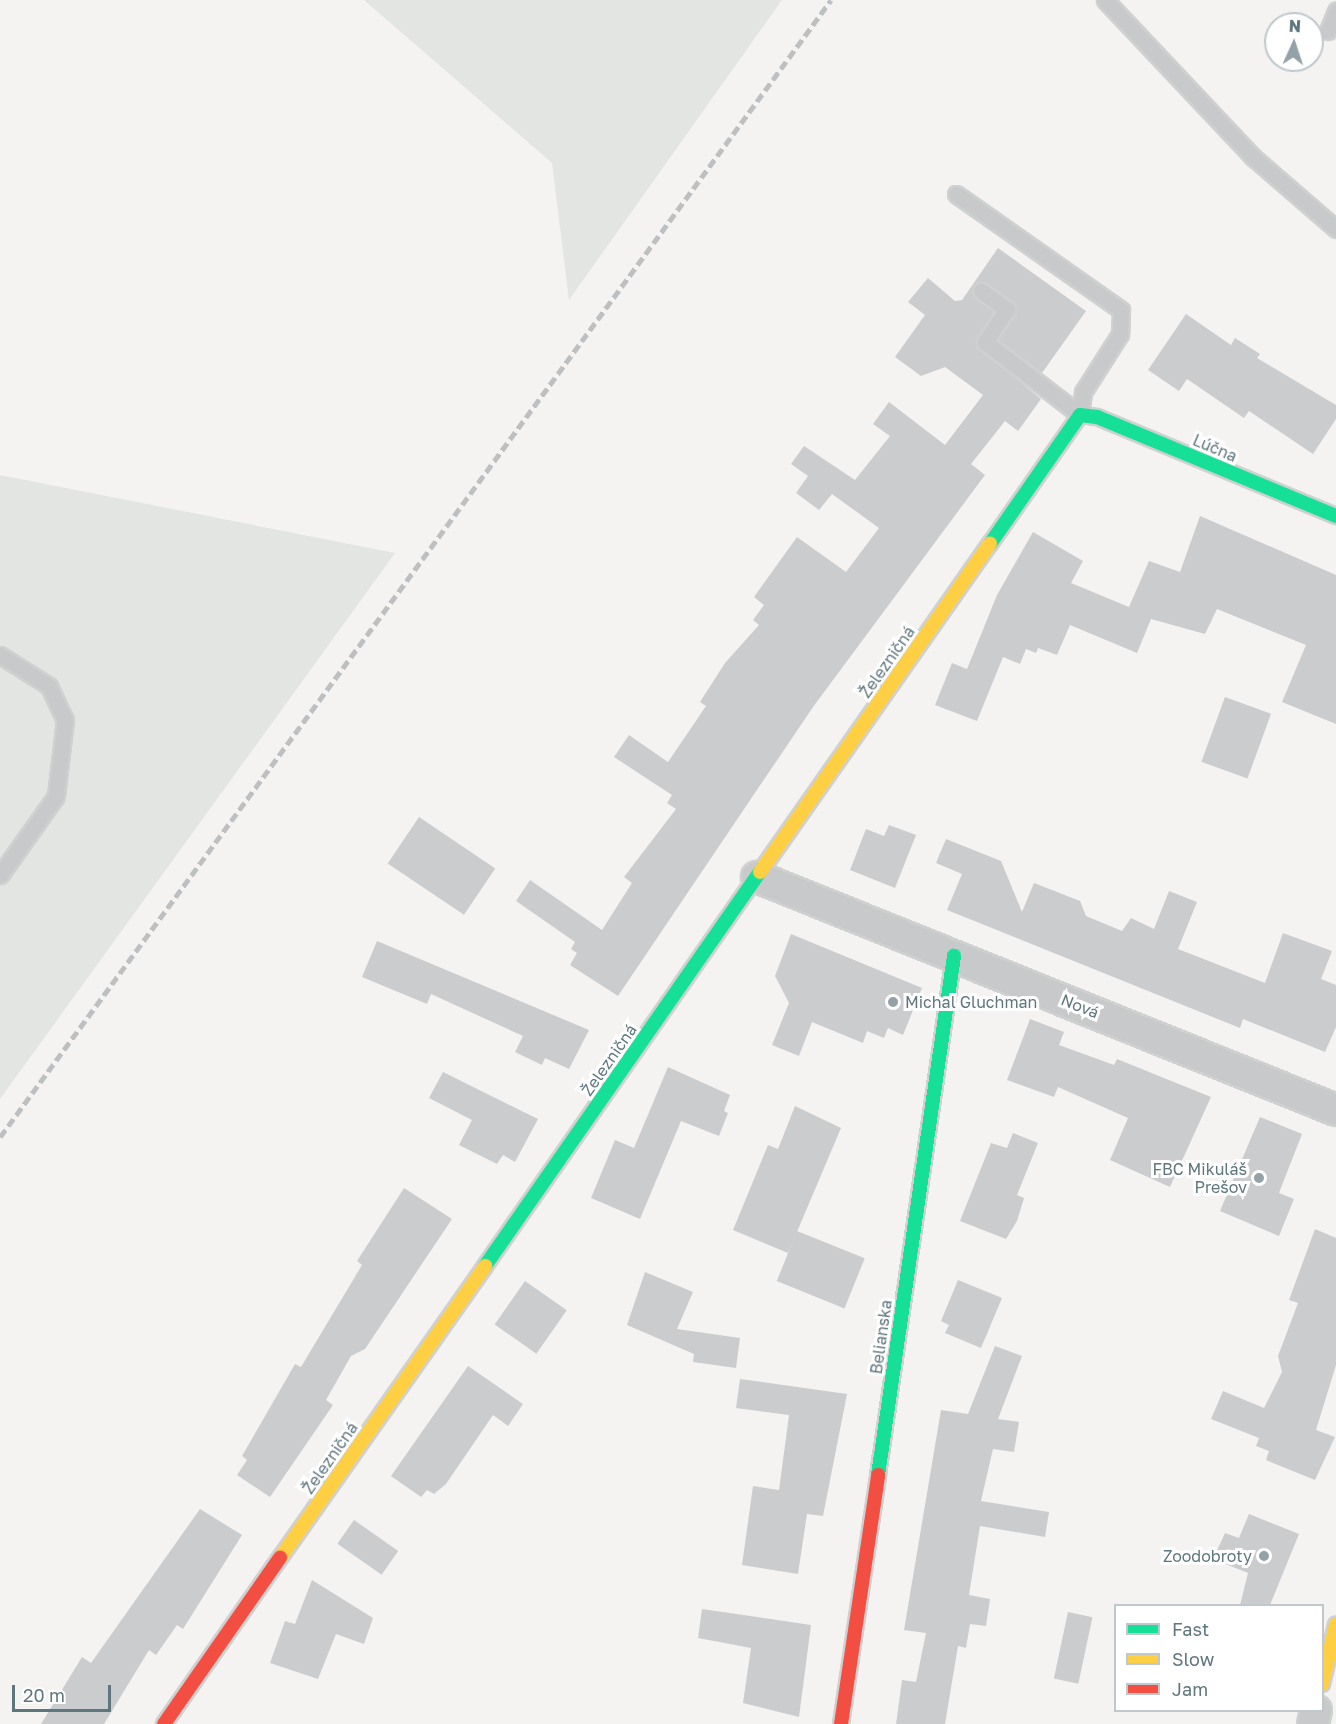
<!DOCTYPE html>
<html>
<head>
<meta charset="utf-8">
<style>
	body { margin:0 }
	#map { position:relative; width:1336px; height:1724px; overflow:hidden; background:#f4f3f2; font-family:"Golos Text",sans-serif }
	div>[style] { position:absolute }
	[style*='--x'] { left:calc(var(--x)*1px); top:calc(var(--y)*1px); width:calc(var(--w)*1px); rotate:calc(var(--a)*1deg) }
	.built>* { inset:0; background:#e3e5e3 }
	.building>* { inset:0; background:#cbcccd; transform-origin:0 0 }
	.roads { filter:drop-shadow(2px 0 #cfd0d0) drop-shadow(-2px 0 #cfd0d0) drop-shadow(0 2px #cfd0d0) drop-shadow(0 -2px #cfd0d0) }
	.lane>* { height:15px; margin:-7.5px; padding:0 7.5px; transform-origin:7.5px; border-radius:7.5px; background:#c8c9ca }
	.street>* { height:30px; margin:-15px; padding:0 15px; transform-origin:15px; border-radius:15px; background:#c8c9ca }
	.fast>* { height:14px; margin:-7px; padding:0 7px; transform-origin:7px; border-radius:7px; background:#16e098 }
	.slow>* { height:14px; margin:-7px; padding:0 7px; transform-origin:7px; border-radius:7px; background:#ffcf43 }
	.jam>* { height:14px; margin:-7px; padding:0 7px; transform-origin:7px; border-radius:7px; background:#f24e42 }
	.rail>* { height:4.5px; margin-top:-2.25px; transform-origin:0; background:repeating-linear-gradient(90deg,#bebfc0 0 9px,transparent 0 13.5px) }
	.dots>* { width:16px; height:16px; translate:-50% -50%; box-sizing:border-box; border:3px solid #fff; border-radius:50% }
	span { translate:-50% -50%; white-space:nowrap; text-align:center; line-height:1.15; -webkit-text-stroke:6px #fff; paint-order:stroke }
	.street-label { font-size:16px; color:#5e767d }
	.poi-label { font-size:16px; color:#5e767d }
	.left { translate:0 -50%; text-align:left }
	.right { translate:-100% -50%; text-align:right }
	.legend { position:absolute; left:1114px; top:1604px; width:210px; height:108px; box-sizing:border-box; background:#fff; border:2px solid #bfc8cb; margin:0; padding:8px 10px; list-style:none; font-size:18px; color:#5e767d }
	.legend li { display:flex; align-items:center; gap:12px; height:30px }
	.legend b { width:30px; border:2px solid #bfc8cb }
	.north { position:absolute; left:1264px; top:12px; width:60px; height:60px; box-sizing:border-box; background:#fff; border:2px solid #bfc8cb; border-radius:50%; rotate:3deg; font-size:16px; font-weight:700; line-height:24px; text-align:center; color:#5e767d }
	.north::after { content:''; display:block; margin:auto; width:21px; height:27px; background:#92a2a6; clip-path:polygon(50% 0,100% 100%,50% 72%,0 100%) }
	.scale { position:absolute; left:12px; top:1685px; width:99px; height:27px; box-sizing:border-box; border:3px solid #5e767d; border-top:0; padding-left:8px; font-size:18px; line-height:21px; white-space:nowrap; color:#5e767d; -webkit-text-stroke:4px #fff; paint-order:stroke }
</style>
</head>
<body>
<div id="map">
	<div class="built">
		<div style="clip-path:polygon(364px 0,782px 0,569px 300px,552px 163px)"></div>
		<div style="clip-path:polygon(0 475px,395px 553px,0 1099px)"></div>
	</div>
	<div class="building">
		<div style="clip-path:polygon(998px 248px,1086px 311px,1042px 373px,998px 340px,1015px 304px,986px 283px,973px 286px,973px 296px,994px 312px,976px 346px,1041px 399px,1018px 431px,1005px 421px,971px 464px,985px 475px,813px 707px,618px 996px,570px 965px,577px 953px,571px 949px,575px 942px,516px 901px,530px 880px,602px 930px,632px 883px,624px 877px,676px 809px,667px 803px,672px 795px,614px 757px,629px 735px,668px 762px,706px 706px,700px 702px,725px 663px,759px 625px,753px 620px,764px 605px,754px 597px,797px 537px,846px 572px,879px 528px,832px 494px,819px 510px,796px 493px,808px 476px,791px 464px,804px 446px,855px 480px,890px 436px,873px 424px,889px 402px,945px 445px,983px 395px,945px 367px,921px 376px,895px 357px,925px 315px,908px 302px,928px 278px,955px 301px,962px 300px)"></div>
		<div style="clip-path:polygon(1186px 314px,1231px 345px,1235px 338px,1260px 354px,1257px 358px,1336px 405px,1336px 419px,1313px 454px,1249px 411px,1244px 418px,1187px 379px,1179px 391px,1148px 370px)"></div>
		<div style="clip-path:polygon(1200px 516px,1336px 575px,1336px 724px,1282px 702px,1306px 645px,1217px 609px,1205px 634px,1151px 619px,1137px 653px,1070px 625px,1057px 655px,1038px 648px,1036px 653px,1026px 649px,1020px 664px,1003px 657px,977px 721px,935px 705px,952px 663px,967px 669px,997px 595px,1033px 532px,1083px 561px,1071px 583px,1129px 607px,1149px 561px,1180px 572px)"></div>
		<div style="left:1225px;top:697px;width:49px;height:69px;rotate:20deg"></div>
		<div style="left:419px;top:817px;width:92px;height:56px;rotate:34deg"></div>
		<div style="clip-path:polygon(889px 825px,916px 835px,895px 888px,850px 870px,866px 829px,884px 836px)"></div>
		<div style="clip-path:polygon(946px 839px,1001px 861px,1022px 912px,1034px 883px,1080px 901px,1086px 916px,1122px 931px,1131px 918px,1154px 929px,1169px 891px,1197px 902px,1178px 949px,1265px 983px,1283px 933px,1332px 951px,1321px 979px,1336px 985px,1336px 1027px,1325px 1052px,1243px 1019px,1240px 1028px,947px 910px,962px 874px,936px 863px)"></div>
		<div style="clip-path:polygon(791px 934px,922px 988px,903px 1035px,888px 1028px,884px 1038px,867px 1031px,863px 1043px,812px 1022px,799px 1056px,772px 1045px,789px 1003px,775px 976px)"></div>
		<div style="clip-path:polygon(377px 941px,589px 1030px,569px 1069px,545px 1058px,542px 1065px,515px 1052px,523px 1036px,431px 994px,427px 1004px,362px 977px)"></div>
		<div style="clip-path:polygon(1030px 1019px,1064px 1032px,1059px 1045px,1114px 1065px,1117px 1059px,1211px 1097px,1170px 1187px,1110px 1160px,1128px 1118px,1058px 1087px,1054px 1097px,1007px 1080px)"></div>
		<div style="clip-path:polygon(668px 1067px,730px 1095px,724px 1111px,728px 1113px,719px 1136px,681px 1121px,640px 1219px,591px 1198px,615px 1140px,634px 1148px)"></div>
		<div style="clip-path:polygon(443px 1072px,538px 1119px,515px 1162px,503px 1155px,497px 1164px,459px 1145px,472px 1120px,429px 1098px)"></div>
		<div style="clip-path:polygon(795px 1106px,841px 1128px,788px 1253px,733px 1230px,768px 1145px,778px 1149px)"></div>
		<div style="clip-path:polygon(1260px 1117px,1302px 1134px,1279px 1193px,1294px 1199px,1279px 1236px,1220px 1211px)"></div>
		<div style="clip-path:polygon(1013px 1133px,1038px 1143px,1017px 1195px,1024px 1198px,1017px 1221px,1006px 1239px,960px 1221px,991px 1143px,1007px 1148px)"></div>
		<div style="clip-path:polygon(404px 1188px,452px 1219px,365px 1349px,351px 1356px,326px 1400px,333px 1405px,270px 1497px,237px 1475px,247px 1460px,242px 1456px,295px 1364px,301px 1367px,362px 1265px,357px 1261px)"></div>
		<div style="clip-path:polygon(1315px 1229px,1336px 1238px,1336px 1365px,1316px 1430px,1335px 1437px,1315px 1480px,1266px 1460px,1269px 1451px,1256px 1446px,1259px 1438px,1211px 1419px,1223px 1391px,1264px 1408px,1282px 1372px,1278px 1356px,1298px 1303px,1289px 1300px)"></div>
		<div style="left:797px;top:1231px;width:73px;height:54px;rotate:22deg"></div>
		<div style="clip-path:polygon(645px 1272px,693px 1292px,677px 1329px,740px 1338px,736px 1368px,693px 1362px,694px 1354px,627px 1325px)"></div>
		<div style="clip-path:polygon(958px 1280px,1002px 1298px,981px 1348px,945px 1333px,949px 1325px,941px 1321px)"></div>
		<div style="left:525px;top:1281px;width:51px;height:53px;rotate:35deg"></div>
		<div style="clip-path:polygon(995px 1346px,1022px 1356px,998px 1419px,1019px 1422px,1014px 1452px,993px 1449px,981px 1501px,1049px 1512px,1045px 1537px,980px 1526px,969px 1595px,990px 1599px,986px 1626px,970px 1624px,966px 1648px,958px 1646px,945px 1724px,896px 1724px,902px 1680px,916px 1682px,926px 1633px,904px 1630px,941px 1410px,968px 1414px)"></div>
		<div style="clip-path:polygon(468px 1366px,523px 1404px,508px 1426px,493px 1415px,446px 1484px,434px 1494px,427px 1490px,421px 1497px,391px 1476px)"></div>
		<div style="clip-path:polygon(740px 1379px,847px 1394px,823px 1516px,807px 1514px,798px 1574px,742px 1565px,753px 1486px,779px 1490px,789px 1415px,736px 1408px)"></div>
		<div style="clip-path:polygon(200px 1509px,242px 1535px,183px 1629px,177px 1625px,156px 1655px,149px 1650px,104px 1724px,41px 1724px,82px 1657px,91px 1663px)"></div>
		<div style="clip-path:polygon(1249px 1514px,1299px 1534px,1270px 1605px,1240px 1605px,1248px 1573px,1213px 1559px,1225px 1533px,1239px 1538px)"></div>
		<div style="left:354px;top:1520px;width:54px;height:29px;rotate:35deg"></div>
		<div style="clip-path:polygon(312px 1580px,373px 1618px,364px 1644px,336px 1634px,318px 1679px,270px 1663px,285px 1621px,295px 1624px)"></div>
		<div style="clip-path:polygon(702px 1609px,811px 1625px,799px 1717px,743px 1703px,751px 1648px,698px 1638px)"></div>
		<div style="left:1068px;top:1612px;width:25px;height:68px;rotate:12deg"></div>
	</div>
	<div class="roads">
		<div class="lane">
			<div style="--x:1105;--y:0;--w:216;--a:46.7"></div>
			<div style="--x:1253;--y:157;--w:110;--a:40.9"></div>
			<div style="--x:1328;--y:31;--w:22;--a:-68"></div>
			<div style="--x:956;--y:194;--w:202;--a:35.1"></div>
			<div style="--x:1121;--y:310;--w:24;--a:92"></div>
			<div style="--x:1120;--y:334;--w:69;--a:122.5"></div>
			<div style="--x:1083;--y:392;--w:23;--a:97"></div>
			<div style="--x:981;--y:291;--w:32;--a:35"></div>
			<div style="--x:1007;--y:309;--w:40;--a:124"></div>
			<div style="--x:985;--y:342;--w:120;--a:37.5"></div>
			<div style="--x:0;--y:655;--w:58;--a:32.3"></div>
			<div style="--x:49;--y:686;--w:38;--a:65"></div>
			<div style="--x:65;--y:720;--w:77;--a:96.8"></div>
			<div style="--x:56;--y:796;--w:97;--a:125.3"></div>
		</div>
		<div class="street">
			<div style="--x:757;--y:877;--w:624;--a:21.92"></div>
			<div style="--x:1313;--y:1724;--w:14;--a:-78"></div>
		</div>
		<div class="fast">
			<div style="--x:990;--y:544;--w:157;--a:-55.1"></div>
			<div style="--x:1080;--y:415;--w:17;--a:7"></div>
			<div style="--x:1097;--y:417;--w:259;--a:22.5"></div>
			<div style="--x:485;--y:1266;--w:480;--a:-55.1"></div>
			<div style="--x:878;--y:1475;--w:525;--a:-81.67"></div>
		</div>
		<div class="slow">
			<div style="--x:760;--y:872;--w:401;--a:-55"></div>
			<div style="--x:280;--y:1558;--w:357;--a:-54.9"></div>
			<div style="--x:1322;--y:1684;--w:61;--a:-76.7"></div>
		</div>
		<div class="jam">
			<div style="--x:164;--y:1724;--w:203;--a:-55.1"></div>
			<div style="--x:841;--y:1724;--w:252;--a:-81.5"></div>
		</div>
	</div>
	<div class="rail">
		<div style="--x:0;--y:1137;--w:1408;--a:-53.84"></div>
	</div>
	<div class="dots">
		<div style="left:893px;top:1002px;background:#92a2a6"></div>
		<div style="left:1259px;top:1178px;background:#92a2a6"></div>
		<div style="left:1264px;top:1556px;background:#92a2a6"></div>
	</div>
	<div class="street-label">
		<span style="left:1215px;top:448px;rotate:23deg">Lúčna</span>
		<span style="left:887px;top:662px;rotate:-55deg">Železničná</span>
		<span style="left:1080px;top:1006px;rotate:22deg">Nová</span>
		<span style="left:609px;top:1060px;rotate:-55deg">Železničná</span>
		<span style="left:881px;top:1337px;rotate:-82deg">Belianska</span>
		<span style="left:330px;top:1458px;rotate:-55deg">Železničná</span>
	</div>
	<div class="poi-label">
		<span class="left" style="left:905px;top:1002px">Michal Gluchman</span>
		<span class="right" style="left:1247px;top:1178px">FBC Mikuláš<br>Prešov</span>
		<span class="right" style="left:1252px;top:1556px">Zoodobroty</span>
	</div>
	<ul class="legend">
	<li><b style="height:8px;background:#16e098"></b>Fast</li>
	<li><b style="height:8px;background:#ffcf43"></b>Slow</li>
	<li><b style="height:8px;background:#f24e42"></b>Jam</li>
	</ul>
	<div class="north">N</div>
	<div class="scale">20 m</div>
</div>
</body>
</html>
